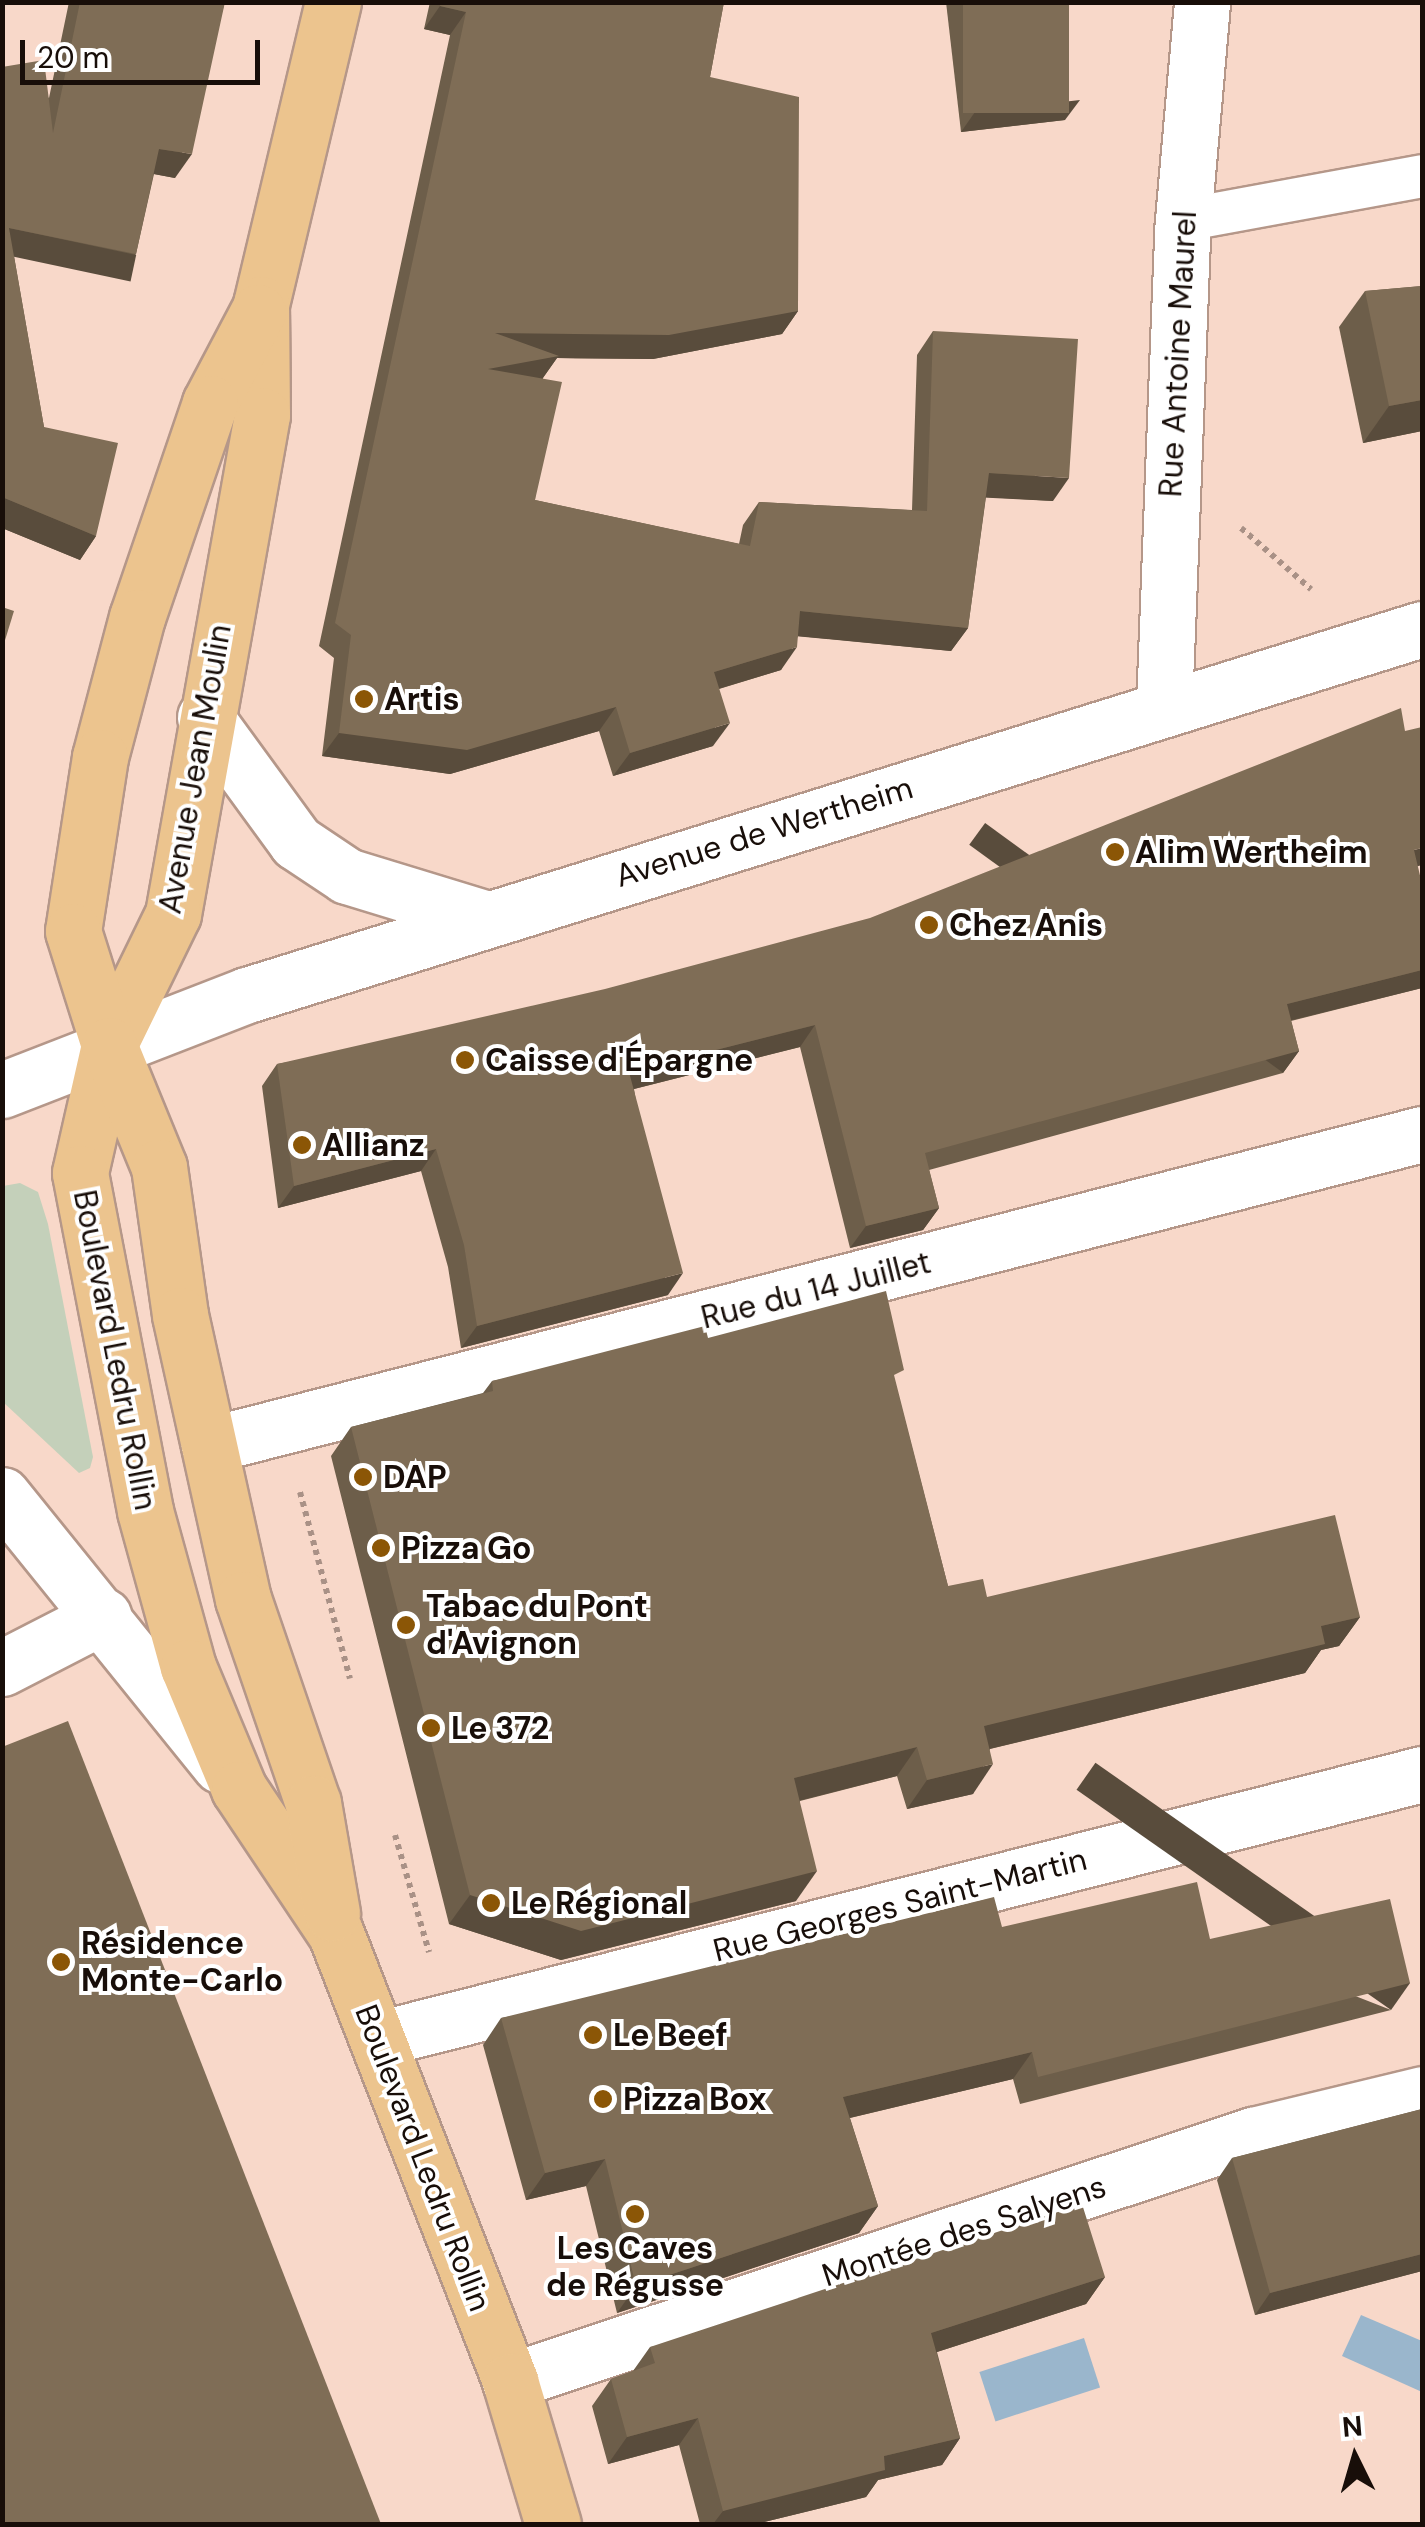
<!DOCTYPE html>
<html>
<head>
<meta charset="utf-8">
<style>
	body { margin:0 }
	#map { position:relative; width:1425px; height:2527px; overflow:hidden; background:#f8d8c9; font-family:"DM Sans",sans-serif }
	div>[style] { position:absolute }
	[style*='--x'] { left:calc(var(--x)*1px); top:calc(var(--y)*1px); width:calc(var(--w)*1px); rotate:calc(var(--a)*1deg) }
	.green>* { inset:0; background:#c4d0ba }
	.water>* { inset:0; background:#9ab6cc; transform-origin:0 0 }
	.path>* { height:6px; margin-top:-3px; transform-origin:0; background:repeating-linear-gradient(90deg,#a99186 0 5px,transparent 0 10px) }
	.roads { filter:drop-shadow(2px 0 #b59789) drop-shadow(-2px 0 #b59789) drop-shadow(0 2px #b59789) drop-shadow(0 -2px #b59789) }
	.lane>* { height:42px; margin:-21px; padding:0 21px; transform-origin:21px; border-radius:21px; background:#fff }
	.street>* { height:55px; margin:-27.5px; padding:0 27.5px; transform-origin:27.5px; border-radius:27.5px; background:#fff }
	.secondary>* { height:55px; margin:-27.5px; padding:0 27.5px; transform-origin:27.5px; border-radius:27.5px; background:#fff }
	.primary>* { height:55px; margin:-27.5px; padding:0 27.5px; transform-origin:27.5px; border-radius:27.5px; background:#ecc48e }
	.wall>* { inset:0; background:#6d5e4a }
	.shaded-wall>* { inset:0; background:#594c3c; transform-origin:0 0 }
	.building>* { inset:0; background:#7f6d56; transform-origin:0 0 }
	.dots>* { width:28px; height:28px; translate:-50% -50%; box-sizing:border-box; border:5px solid #fff; border-radius:50% }
	span { translate:-50% -50%; white-space:nowrap; text-align:center; line-height:1.15; -webkit-text-stroke:8px #fff; paint-order:stroke }
	.street-label { font-size:32px; color:#180e09 }
	.poi-label { font-size:32px; color:#180e09; font-weight:700 }
	.left { translate:0 -50%; text-align:left }
	.frame { position:absolute; inset:0; border:5px solid #180e09; pointer-events:none }
	.north { position:absolute; left:1305px; top:2407px; width:100px; height:100px; -webkit-text-stroke:8px #fff; paint-order:stroke; rotate:355deg; font-size:28px; font-weight:700; line-height:40px; text-align:center; color:#180e09 }
	.north::after { content:''; display:block; margin:auto; width:35px; height:45px; background:#180e09; clip-path:polygon(50% 0,100% 100%,50% 72%,0 100%) }
	.scale { position:absolute; left:20px; top:40px; width:240px; height:45px; box-sizing:border-box; border:5px solid #180e09; border-top:0; padding-left:12px; font-size:30px; line-height:35px; white-space:nowrap; color:#180e09; -webkit-text-stroke:8px #fff; paint-order:stroke }
</style>
</head>
<body>
<div id="map">
	<div class="green">
		<div style="clip-path:polygon(20px 1183px,38px 1192px,48px 1224px,93px 1457px,90px 1468px,79px 1473px,3px 1402px,3px 1186px)"></div>
	</div>
	<div class="water">
		<div style="clip-path:polygon(1361px 2315px,1422px 2341px,1422px 2392px,1342px 2356px)"></div>
		<div style="left:1084px;top:2338px;width:52px;height:110px;rotate:72deg"></div>
	</div>
	<div class="path">
		<div style="--x:1241;--y:528;--w:93;--a:41.1"></div>
		<div style="--x:300;--y:1492;--w:193;--a:75"></div>
		<div style="--x:395;--y:1835;--w:122;--a:73.8"></div>
	</div>
	<div class="roads">
		<div class="lane">
			<div style="--x:1183;--y:220;--w:243;--a:-10.4"></div>
		</div>
		<div class="street">
			<div style="--x:1164;--y:707;--w:487;--a:-87.8"></div>
			<div style="--x:1183;--y:220;--w:219;--a:-85"></div>
			<div style="--x:209;--y:1445;--w:1252;--a:-14.38"></div>
			<div style="--x:2;--y:1495;--w:347;--a:51.1"></div>
			<div style="--x:2;--y:1668;--w:114;--a:-27.2"></div>
			<div style="--x:378;--y:2039;--w:1077;--a:-14.24"></div>
			<div style="--x:510;--y:2381;--w:783;--a:-18.32"></div>
			<div style="--x:1253;--y:2135;--w:174;--a:-13.6"></div>
		</div>
		<div class="secondary">
			<div style="--x:205;--y:717;--w:155;--a:53.9"></div>
			<div style="--x:296;--y:842;--w:61;--a:33.7"></div>
			<div style="--x:347;--y:876;--w:147;--a:17"></div>
			<div style="--x:2;--y:1090;--w:263;--a:-21.2"></div>
			<div style="--x:247;--y:995;--w:1231;--a:-17.3"></div>
		</div>
		<div class="primary">
			<div style="--x:333;--y:2;--w:310;--a:103.4"></div>
			<div style="--x:261;--y:304;--w:111;--a:89.5"></div>
			<div style="--x:262;--y:415;--w:507;--a:100.11"></div>
			<div style="--x:173;--y:914;--w:146;--a:116"></div>
			<div style="--x:109;--y:1045;--w:131;--a:102.8"></div>
			<div style="--x:80;--y:1173;--w:344;--a:79.1"></div>
			<div style="--x:145;--y:1511;--w:162;--a:74.6"></div>
			<div style="--x:188;--y:1667;--w:132;--a:67.3"></div>
			<div style="--x:239;--y:1789;--w:174;--a:56.2"></div>
			<div style="--x:336;--y:1934;--w:480;--a:68.7"></div>
			<div style="--x:510;--y:2381;--w:149;--a:73.3"></div>
			<div style="--x:258;--y:312;--w:103;--a:117.8"></div>
			<div style="--x:210;--y:403;--w:226;--a:108.8"></div>
			<div style="--x:137;--y:617;--w:145;--a:104.8"></div>
			<div style="--x:100;--y:757;--w:176;--a:98.8"></div>
			<div style="--x:73;--y:931;--w:120;--a:72.5"></div>
			<div style="--x:109;--y:1045;--w:132;--a:67.7"></div>
			<div style="--x:159;--y:1167;--w:149;--a:81.9"></div>
			<div style="--x:180;--y:1315;--w:291;--a:77.5"></div>
			<div style="--x:243;--y:1599;--w:216;--a:71.1"></div>
			<div style="--x:313;--y:1803;--w:112;--a:80.2"></div>
		</div>
	</div>
	<div class="wall">
		<div style="clip-path:polygon(69px 2px,225px 2px,175px 178px,154px 174px,136px 254px,120px 278px,14px 256px,44px 427px,96px 536px,80px 560px,2px 528px,2px 67px,49px 98px)"></div>
		<div style="clip-path:polygon(430px 2px,724px 2px,710px 77px,798px 311px,782px 334px,653px 359px,557px 358px,543px 378px,535px 500px,739px 544px,743px 525px,759px 502px,912px 510px,917px 355px,933px 331px,1053px 501px,986px 497px,968px 628px,951px 651px,798px 636px,781px 670px,719px 689px,713px 746px,613px 776px,599px 731px,450px 774px,322px 756px,334px 658px,319px 646px,450px 35px,424px 29px)"></div>
		<div style="clip-path:polygon(946px 2px,1069px 2px,1065px 120px,961px 132px)"></div>
		<div style="clip-path:polygon(1422px 286px,1422px 431px,1363px 443px,1339px 327px,1365px 291px)"></div>
		<div style="clip-path:polygon(1418px 867px,1422px 988px,1291px 1021px,1299px 1051px,1283px 1073px,929px 1170px,939px 1208px,923px 1230px,850px 1248px,800px 1047px,634px 1089px,668px 1295px,461px 1348px,448px 1267px,421px 1171px,278px 1208px,262px 1086px,277px 1064px)"></div>
		<div style="clip-path:polygon(708px 1338px,895px 1382px,948px 1586px,987px 1597px,1360px 1617px,1339px 1646px,1321px 1650px,1305px 1673px,990px 1749px,973px 1794px,907px 1809px,897px 1776px,800px 1801px,796px 1901px,561px 1960px,449px 1924px,331px 1456px,351px 1427px,483px 1393px,492px 1381px)"></div>
		<div style="clip-path:polygon(1002px 1927px,1210px 1939px,1391px 2010px,1020px 2104px,1013px 2079px,850px 2118px,878px 2206px,859px 2233px,617px 2313px,586px 2186px,526px 2200px,483px 2045px,501px 2018px)"></div>
		<div style="clip-path:polygon(1422px 2109px,1422px 2271px,1255px 2315px,1217px 2180px,1232px 2158px)"></div>
		<div style="clip-path:polygon(1105px 2277px,1086px 2304px,937px 2352px,960px 2438px,942px 2465px,878px 2480px,866px 2497px,756px 2524px,700px 2524px,679px 2445px,608px 2464px,592px 2406px,611px 2379px,633px 2371px,650px 2347px)"></div>
	</div>
	<div class="shaded-wall">
		<div style="clip-path:polygon(440px 6px,466px 12px,450px 35px,424px 29px)"></div>
		<div style="clip-path:polygon(1080px 100px,1065px 120px,961px 132px,975px 112px)"></div>
		<div style="clip-path:polygon(159px 149px,192px 154px,175px 178px,143px 172px)"></div>
		<div style="left:9px;top:228px;width:130px;height:27px;rotate:12deg"></div>
		<div style="clip-path:polygon(798px 311px,782px 334px,653px 359px,557px 358px,542px 379px,471px 393px,495px 333px)"></div>
		<div style="clip-path:polygon(1422px 400px,1422px 431px,1363px 443px,1389px 406px)"></div>
		<div style="clip-path:polygon(989px 473px,1069px 478px,1053px 501px,973px 497px)"></div>
		<div style="clip-path:polygon(2px 497px,96px 536px,80px 560px,2px 528px)"></div>
		<div style="clip-path:polygon(800px 611px,968px 628px,951px 651px,784px 635px)"></div>
		<div style="clip-path:polygon(797px 647px,781px 670px,698px 695px,714px 672px)"></div>
		<div style="clip-path:polygon(616px 707px,599px 731px,450px 774px,322px 756px,339px 733px)"></div>
		<div style="clip-path:polygon(730px 723px,713px 746px,613px 776px,630px 753px)"></div>
		<div style="clip-path:polygon(1422px 848px,1422px 865px,1398px 872px,1414px 850px)"></div>
		<div style="clip-path:polygon(1422px 970px,1422px 988px,1272px 1025px,1287px 1004px)"></div>
		<div style="clip-path:polygon(815px 1025px,800px 1047px,614px 1094px,629px 1072px)"></div>
		<div style="left:1299px;top:1051px;width:27px;height:388px;rotate:126deg"></div>
		<div style="clip-path:polygon(436px 1149px,421px 1171px,278px 1208px,294px 1186px)"></div>
		<div style="clip-path:polygon(939px 1208px,923px 1230px,850px 1248px,866px 1226px)"></div>
		<div style="clip-path:polygon(683px 1273px,668px 1295px,461px 1348px,477px 1326px)"></div>
		<div style="clip-path:polygon(1360px 1617px,1339px 1646px,1321px 1650px,1305px 1673px,964px 1755px,984px 1726px,1321px 1626px)"></div>
		<div style="clip-path:polygon(917px 1747px,897px 1776px,774px 1807px,794px 1778px)"></div>
		<div style="clip-path:polygon(993px 1764px,973px 1794px,907px 1809px,927px 1780px)"></div>
		<div style="clip-path:polygon(817px 1871px,796px 1901px,561px 1960px,449px 1924px,470px 1895px)"></div>
		<div style="left:1410px;top:1983px;width:33px;height:384px;rotate:125deg"></div>
		<div style="clip-path:polygon(1032px 2052px,1013px 2079px,824px 2124px,843px 2097px)"></div>
		<div style="clip-path:polygon(605px 2159px,586px 2186px,526px 2200px,545px 2173px)"></div>
		<div style="clip-path:polygon(878px 2206px,859px 2233px,617px 2313px,636px 2286px)"></div>
		<div style="clip-path:polygon(1422px 2254px,1422px 2271px,1255px 2315px,1270px 2293px)"></div>
		<div style="clip-path:polygon(1105px 2277px,1086px 2304px,912px 2360px,931px 2333px)"></div>
		<div style="clip-path:polygon(698px 2418px,679px 2445px,608px 2464px,627px 2437px)"></div>
		<div style="clip-path:polygon(960px 2438px,942px 2465px,878px 2480px,866px 2497px,756px 2524px,713px 2524px,723px 2511px,884px 2456px)"></div>
	</div>
	<div class="building">
		<div style="clip-path:polygon(80px 2px,225px 2px,192px 154px,159px 149px,136px 254px,9px 228px,44px 427px,118px 443px,96px 536px,2px 497px,2px 67px,44px 60px,53px 133px)"></div>
		<div style="clip-path:polygon(441px 2px,724px 2px,710px 77px,799px 97px,798px 311px,669px 335px,495px 333px,559px 356px,488px 369px,562px 382px,535px 500px,750px 546px,759px 502px,927px 511px,933px 331px,1078px 339px,1069px 478px,989px 473px,968px 628px,800px 611px,797px 647px,714px 672px,730px 723px,630px 753px,616px 707px,467px 750px,339px 733px,351px 635px,335px 623px,466px 12px,440px 6px)"></div>
		<div style="left:963px;top:2px;width:106px;height:111px"></div>
		<div style="clip-path:polygon(1422px 286px,1422px 400px,1389px 406px,1365px 291px)"></div>
		<div style="clip-path:polygon(2px 607px,14px 611px,2px 650px)"></div>
		<div style="clip-path:polygon(1401px 708px,1405px 731px,1422px 727px,1422px 848px,1414px 850px,1422px 884px,1422px 970px,1287px 1004px,1299px 1051px,925px 1153px,939px 1208px,866px 1226px,815px 1025px,629px 1072px,683px 1273px,477px 1326px,464px 1245px,436px 1149px,294px 1186px,277px 1064px,605px 989px,870px 918px)"></div>
		<div style="clip-path:polygon(886px 1291px,904px 1370px,894px 1375px,948px 1586px,983px 1579px,987px 1597px,1335px 1515px,1360px 1617px,1321px 1626px,1325px 1644px,984px 1726px,993px 1764px,927px 1780px,917px 1747px,794px 1778px,817px 1871px,581px 1931px,470px 1895px,351px 1427px,493px 1391px,492px 1381px,705px 1326px,708px 1338px)"></div>
		<div style="clip-path:polygon(68px 1721px,381px 2524px,2px 2524px,2px 1747px)"></div>
		<div style="clip-path:polygon(1197px 1882px,1210px 1939px,1390px 1899px,1410px 1983px,1038px 2077px,1032px 2052px,843px 2097px,878px 2206px,636px 2286px,605px 2159px,545px 2173px,501px 2018px,994px 1897px,1002px 1927px)"></div>
		<div style="clip-path:polygon(1422px 2109px,1422px 2254px,1270px 2293px,1232px 2158px)"></div>
		<div style="clip-path:polygon(1082px 2204px,1105px 2277px,931px 2333px,960px 2438px,884px 2456px,885px 2470px,723px 2511px,698px 2418px,627px 2437px,611px 2379px,655px 2363px,650px 2347px)"></div>
	</div>
	<div class="dots">
		<div style="left:364px;top:699px;background:#8b5606"></div>
		<div style="left:1115px;top:852px;background:#8b5606"></div>
		<div style="left:929px;top:925px;background:#8b5606"></div>
		<div style="left:465px;top:1060px;background:#8b5606"></div>
		<div style="left:302px;top:1145px;background:#8b5606"></div>
		<div style="left:363px;top:1477px;background:#8b5606"></div>
		<div style="left:381px;top:1548px;background:#8b5606"></div>
		<div style="left:406px;top:1625px;background:#8b5606"></div>
		<div style="left:431px;top:1728px;background:#8b5606"></div>
		<div style="left:491px;top:1903px;background:#8b5606"></div>
		<div style="left:61px;top:1962px;background:#8b5606"></div>
		<div style="left:593px;top:2035px;background:#8b5606"></div>
		<div style="left:603px;top:2099px;background:#8b5606"></div>
		<div style="left:635px;top:2214px;background:#8b5606"></div>
	</div>
	<div class="street-label">
		<span style="left:1178px;top:354px;rotate:-87deg">Rue Antoine Maurel</span>
		<span style="left:195px;top:769px;rotate:-80deg">Avenue Jean Moulin</span>
		<span style="left:764px;top:832px;rotate:-17deg">Avenue de Wertheim</span>
		<span style="left:816px;top:1290px;rotate:-14deg">Rue du 14 Juillet</span>
		<span style="left:115px;top:1350px;rotate:79deg">Boulevard Ledru Rollin</span>
		<span style="left:900px;top:1905px;rotate:-14deg">Rue Georges Saint-Martin</span>
		<span style="left:423px;top:2158px;rotate:69deg">Boulevard Ledru Rollin</span>
		<span style="left:964px;top:2231px;rotate:-18deg">Montée des Salyens</span>
	</div>
	<div class="poi-label">
		<span class="left" style="left:384px;top:699px">Artis</span>
		<span class="left" style="left:1135px;top:852px">Alim Wertheim</span>
		<span class="left" style="left:949px;top:925px">Chez Anis</span>
		<span class="left" style="left:485px;top:1060px">Caisse d'Épargne</span>
		<span class="left" style="left:322px;top:1145px">Allianz</span>
		<span class="left" style="left:383px;top:1477px">DAP</span>
		<span class="left" style="left:401px;top:1548px">Pizza Go</span>
		<span class="left" style="left:426px;top:1625px">Tabac du Pont<br>d'Avignon</span>
		<span class="left" style="left:451px;top:1728px">Le 372</span>
		<span class="left" style="left:511px;top:1903px">Le Régional</span>
		<span class="left" style="left:81px;top:1962px">Résidence<br>Monte-Carlo</span>
		<span class="left" style="left:613px;top:2035px">Le Beef</span>
		<span class="left" style="left:623px;top:2099px">Pizza Box</span>
		<span style="left:635px;top:2267px">Les Caves<br>de Régusse</span>
	</div>
	<div class="frame"></div>
	<div class="north">N</div>
	<div class="scale">20 m</div>
</div>
</body>
</html>
